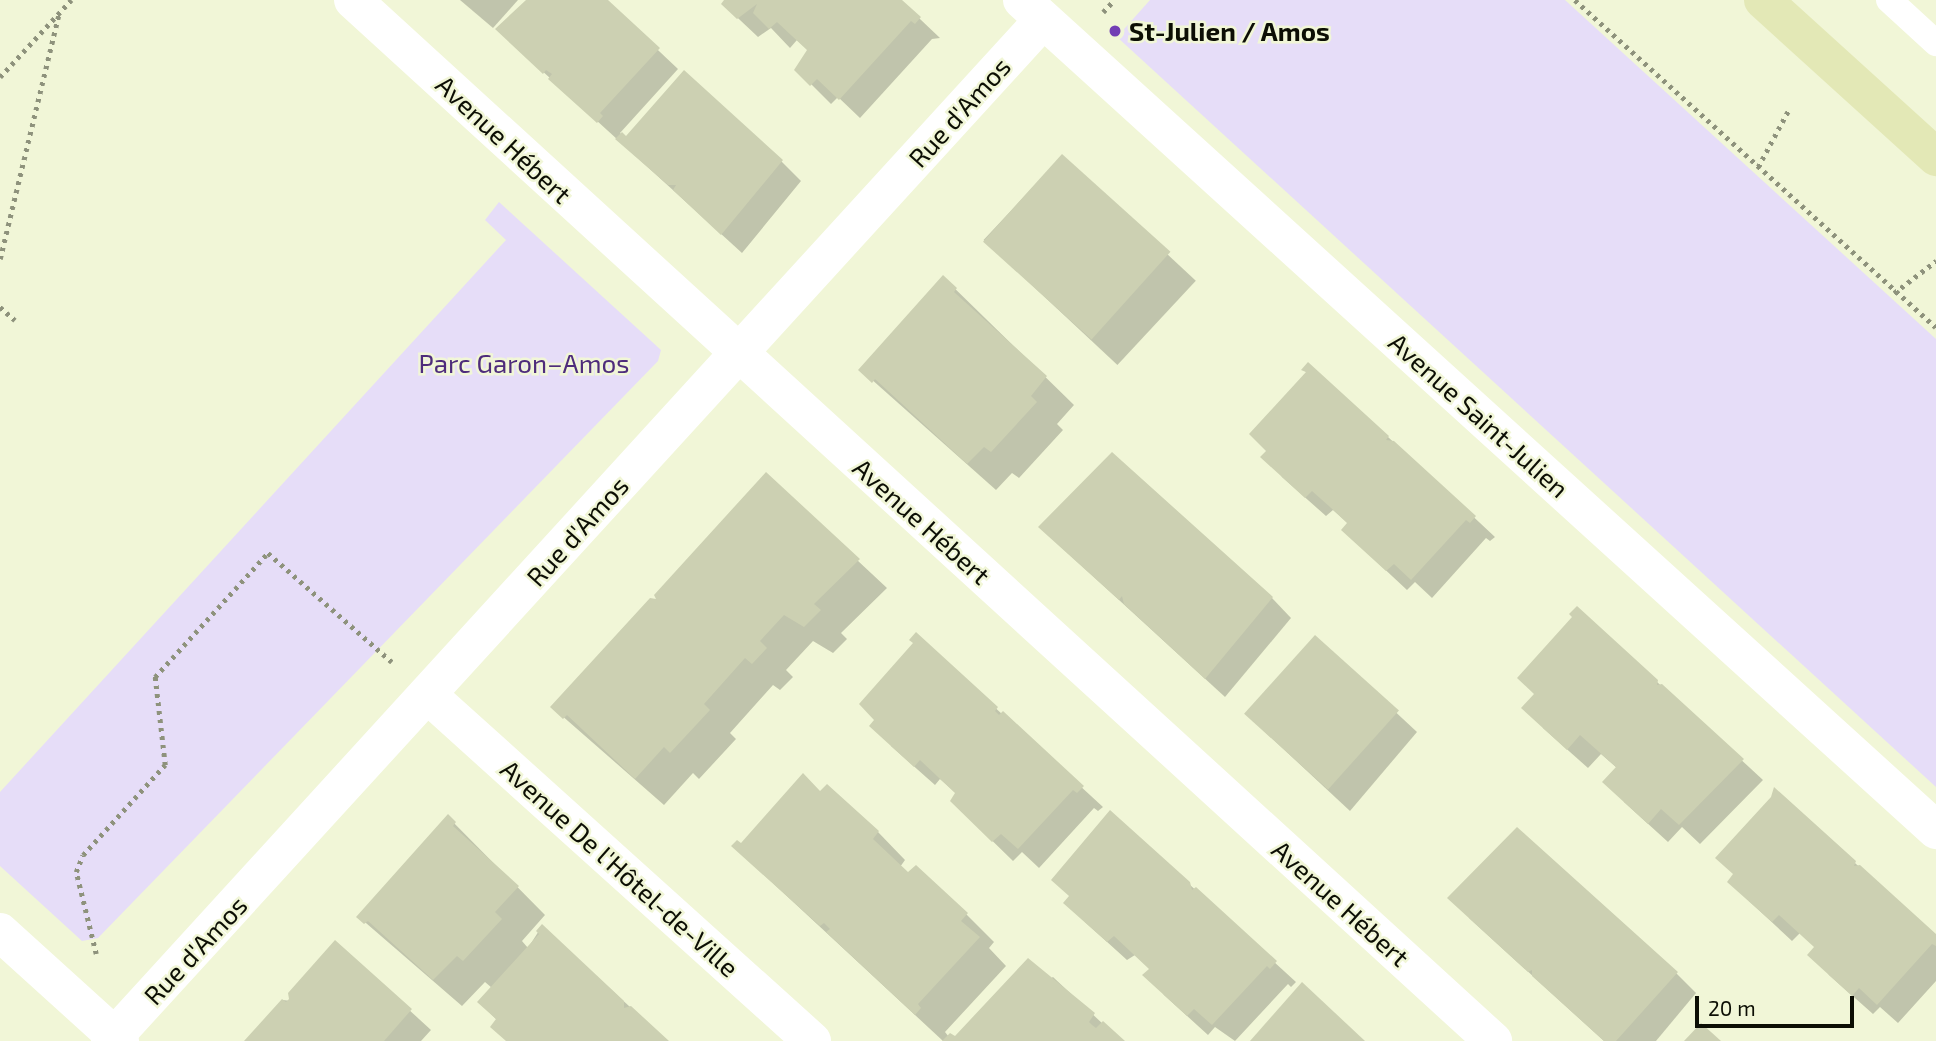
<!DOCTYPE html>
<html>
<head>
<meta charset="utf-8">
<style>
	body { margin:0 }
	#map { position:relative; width:1936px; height:1041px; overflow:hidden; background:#f1f6d7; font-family:"Exo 2",sans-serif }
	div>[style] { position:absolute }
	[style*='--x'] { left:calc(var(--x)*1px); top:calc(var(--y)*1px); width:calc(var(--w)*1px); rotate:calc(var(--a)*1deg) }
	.green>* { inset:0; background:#e6ddf8 }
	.shadow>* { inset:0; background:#0003; transform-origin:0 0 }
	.building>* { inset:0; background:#ccd0b2; transform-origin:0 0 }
	.path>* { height:4.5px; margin-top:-2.25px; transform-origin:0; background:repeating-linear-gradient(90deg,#8e927c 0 3.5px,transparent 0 8.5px) }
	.service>* { height:26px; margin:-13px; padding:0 13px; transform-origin:13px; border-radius:13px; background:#fff }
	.minor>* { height:38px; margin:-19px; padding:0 19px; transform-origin:19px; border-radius:19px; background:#fff }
	.primary>* { height:38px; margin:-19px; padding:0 19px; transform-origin:19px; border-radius:19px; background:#e3e8b6 }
	.dots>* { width:19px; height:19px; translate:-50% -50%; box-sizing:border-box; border:4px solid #f1f6d7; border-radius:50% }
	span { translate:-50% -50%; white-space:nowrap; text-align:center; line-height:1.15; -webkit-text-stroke:5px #f1f6d7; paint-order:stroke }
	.poi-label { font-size:26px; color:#0c0e04; font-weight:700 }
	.left { translate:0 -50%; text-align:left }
	.street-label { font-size:26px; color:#0c0e04 }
	.park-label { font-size:26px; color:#4e2c7b }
	.scale { position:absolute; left:1695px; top:996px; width:159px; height:32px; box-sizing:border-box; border:4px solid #0c0e04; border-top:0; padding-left:9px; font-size:21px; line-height:24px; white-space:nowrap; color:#0c0e04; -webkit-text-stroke:5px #f1f6d7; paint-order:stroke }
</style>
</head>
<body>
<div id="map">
	<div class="green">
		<div style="clip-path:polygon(1150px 0,1565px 0,1936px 339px,1936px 787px,1117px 37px)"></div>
		<div style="clip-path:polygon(499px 202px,661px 350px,658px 361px,98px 938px,82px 941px,0 866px,0 792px,506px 240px,485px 220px)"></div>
	</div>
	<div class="shadow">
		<div style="clip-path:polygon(460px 0,518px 0,493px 28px)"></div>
		<div style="clip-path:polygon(529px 0,605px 0,678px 69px,620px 133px,626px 138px,781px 161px,801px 181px,742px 253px,517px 48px)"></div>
		<div style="clip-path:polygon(726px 0,900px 0,940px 38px,932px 39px,860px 118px,838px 97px,831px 104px,796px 69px,809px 51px,797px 40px,790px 48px,771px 28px,758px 37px,723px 4px)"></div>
		<div style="left:1062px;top:156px;width:183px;height:115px;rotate:43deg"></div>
		<div style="clip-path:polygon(943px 277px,1074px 405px,1057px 424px,1063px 430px,1019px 478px,1012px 473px,996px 490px,861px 370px)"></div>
		<div style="clip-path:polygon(1304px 370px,1388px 437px,1495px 537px,1490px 541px,1486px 538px,1432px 598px,1415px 582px,1407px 590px,1363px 549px,1349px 524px,1333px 510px,1326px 516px,1282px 477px,1269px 451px,1307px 373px)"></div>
		<div style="clip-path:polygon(766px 475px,887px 588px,841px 633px,847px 639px,833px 653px,813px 641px,786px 670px,793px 677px,780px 690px,773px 685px,730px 733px,736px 739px,699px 779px,693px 773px,664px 805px,552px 707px,658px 602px)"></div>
		<div style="clip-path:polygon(1060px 546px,1272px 598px,1291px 618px,1225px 697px)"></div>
		<div style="clip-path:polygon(1577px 608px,1763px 780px,1700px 844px,1682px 827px,1668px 842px,1624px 802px,1617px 768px,1601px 754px,1588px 768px,1543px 728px,1536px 695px)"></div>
		<div style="clip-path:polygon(916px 635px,1103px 807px,1098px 811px,1094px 808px,1039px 868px,1022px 852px,1013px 861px,972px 821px,957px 794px,940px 779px,935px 785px,891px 746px)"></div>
		<div style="clip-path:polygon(1315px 637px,1417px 732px,1350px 811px,1263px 730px)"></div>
		<div style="clip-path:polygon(1775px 790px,1936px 937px,1936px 981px,1898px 1023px,1880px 1007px,1873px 1014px,1829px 975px,1815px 947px,1800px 933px,1792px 941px,1749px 901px)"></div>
		<div style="clip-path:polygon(820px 794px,878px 832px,905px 860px,900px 867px,966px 914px,994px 942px,989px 948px,1006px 966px,945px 1032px,949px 1037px,955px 1039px,1053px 977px,1121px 1041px,943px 1041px,733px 846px,741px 845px)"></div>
		<div style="clip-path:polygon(448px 817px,545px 915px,522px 941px,528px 948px,542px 926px,667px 1041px,507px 1041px,497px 1020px,479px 1002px,492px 988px,485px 982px,462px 1006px,359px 917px)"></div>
		<div style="clip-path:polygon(1189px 884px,1296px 982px,1291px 987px,1288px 984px,1235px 1041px,1215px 1027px,1208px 1035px,1164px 995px,1151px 970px,1135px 955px,1127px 960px,1085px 922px)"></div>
		<div style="clip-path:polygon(1469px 918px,1676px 973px,1696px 993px,1656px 1041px,1604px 1041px)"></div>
		<div style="clip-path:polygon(335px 942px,431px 1030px,421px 1041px,246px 1041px,283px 1000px,291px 1001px)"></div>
	</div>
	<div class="building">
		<div style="clip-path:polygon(526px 0,608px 0,660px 48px,600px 113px,603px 116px,597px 123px,548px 79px,552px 74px,546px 70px,543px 74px,495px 29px)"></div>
		<div style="clip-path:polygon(724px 0,902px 0,921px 17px,915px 24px,911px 21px,839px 100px,817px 79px,810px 86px,794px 70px,807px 50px,777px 22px,769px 29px,753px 13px,757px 4px,737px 19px,721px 4px)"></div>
		<div style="clip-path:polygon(684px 70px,783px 160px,721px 235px,673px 190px,676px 185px,668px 185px,615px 139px,622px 132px,626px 136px)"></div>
		<div style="left:1062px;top:154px;width:146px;height:118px;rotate:42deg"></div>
		<div style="clip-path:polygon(943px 275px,957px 288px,954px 292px,1047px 376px,1031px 396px,1037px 402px,991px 452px,984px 447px,967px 464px,875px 379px,872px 383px,858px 370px)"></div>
		<div style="clip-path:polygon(1308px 362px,1389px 436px,1386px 440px,1394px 441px,1476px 516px,1470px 523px,1466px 520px,1411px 580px,1394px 564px,1386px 571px,1341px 530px,1347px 523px,1330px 507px,1312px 491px,1305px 498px,1260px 457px,1266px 451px,1249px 434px,1306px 372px,1301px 370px)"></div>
		<div style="clip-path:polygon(1112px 452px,1273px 597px,1205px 679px,1124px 604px,1122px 596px,1119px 600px,1038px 527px)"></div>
		<div style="clip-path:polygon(766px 472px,860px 559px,814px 604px,821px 610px,804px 627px,784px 615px,760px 641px,767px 648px,752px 664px,745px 658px,704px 704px,710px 710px,670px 753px,664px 747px,635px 779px,567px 715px,563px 719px,550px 707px,650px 598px,656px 599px,654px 595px)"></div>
		<div style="clip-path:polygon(1577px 606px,1658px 680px,1657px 685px,1662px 684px,1744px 759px,1679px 825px,1661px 809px,1648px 824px,1602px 782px,1616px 767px,1580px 735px,1567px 750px,1521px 708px,1534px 694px,1517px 678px,1572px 617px,1569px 614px)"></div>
		<div style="clip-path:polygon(916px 632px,998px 707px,995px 711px,999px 715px,1003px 711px,1084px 786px,1077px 793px,1073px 790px,1018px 849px,1001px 834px,992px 842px,950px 801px,955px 793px,920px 760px,914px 767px,869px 726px,874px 720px,859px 704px,913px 643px,909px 640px)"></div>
		<div style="left:1315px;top:635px;width:113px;height:106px;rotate:42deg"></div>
		<div style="clip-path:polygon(803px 773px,820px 791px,827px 784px,879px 831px,873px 839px,908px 872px,916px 865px,968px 913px,961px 921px,980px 937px,918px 1004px,921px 1008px,915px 1015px,826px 932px,830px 929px,824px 923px,820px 926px,731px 846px,737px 840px,741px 843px)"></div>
		<div style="clip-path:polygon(1774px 787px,1856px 861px,1854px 866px,1860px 865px,1936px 934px,1936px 946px,1932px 944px,1877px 1005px,1859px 988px,1852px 996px,1807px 955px,1814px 947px,1779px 915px,1772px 922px,1727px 882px,1733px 874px,1715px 858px,1771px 797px)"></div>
		<div style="clip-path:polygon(1110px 810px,1190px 882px,1192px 890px,1196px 887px,1277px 961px,1270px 969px,1267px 966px,1212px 1025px,1194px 1009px,1187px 1016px,1142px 975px,1149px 969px,1114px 936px,1107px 942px,1063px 903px,1069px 896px,1051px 880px)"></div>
		<div style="clip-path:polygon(448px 814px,456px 822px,453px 826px,519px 886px,495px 912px,502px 919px,463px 961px,457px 956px,433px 980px,368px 921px,364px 924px,356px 917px)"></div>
		<div style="clip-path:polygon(1517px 827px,1678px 972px,1616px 1041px,1604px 1041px,1532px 976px,1532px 970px,1528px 972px,1447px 898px)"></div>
		<div style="clip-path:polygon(542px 924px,624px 1001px,624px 1008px,631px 1006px,669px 1041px,506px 1041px,490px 1027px,496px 1019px,477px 1002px,539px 934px,536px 931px)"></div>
		<div style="clip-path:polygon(335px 940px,412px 1009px,384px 1041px,244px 1041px,282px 999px,286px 1002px,289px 999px,288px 993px)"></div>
		<div style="clip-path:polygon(1028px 958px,1095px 1013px,1089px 1022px,1092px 1025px,1096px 1028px,1103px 1021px,1125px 1041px,942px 1041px,950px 1033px,955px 1036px)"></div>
		<div style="clip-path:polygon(1302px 982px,1365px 1041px,1250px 1041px)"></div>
		<div style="clip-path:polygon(1701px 1023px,1721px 1041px,1684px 1041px)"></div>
	</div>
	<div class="path">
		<div style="--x:1575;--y:0;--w:487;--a:42.2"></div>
		<div style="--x:1103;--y:12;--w:16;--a:-47"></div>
		<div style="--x:0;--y:77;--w:105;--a:-47.3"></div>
		<div style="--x:1758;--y:167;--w:64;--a:-61.8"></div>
		<div style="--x:0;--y:259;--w:252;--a:-76.5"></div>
		<div style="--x:1894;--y:293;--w:53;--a:-37.3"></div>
		<div style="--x:0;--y:307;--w:20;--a:41"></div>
		<div style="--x:96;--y:954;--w:84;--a:-103.7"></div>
		<div style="--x:76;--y:872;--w:18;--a:-68"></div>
		<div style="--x:83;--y:855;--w:122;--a:-47.7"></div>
		<div style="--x:165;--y:765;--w:89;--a:-96.5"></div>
		<div style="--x:155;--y:677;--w:168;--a:-47.7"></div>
		<div style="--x:268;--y:553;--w:165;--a:41.3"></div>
	</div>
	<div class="service">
		<div style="--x:1889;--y:0;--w:64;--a:42.5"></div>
	</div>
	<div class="minor">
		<div style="--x:353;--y:0;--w:1544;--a:42.4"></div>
		<div style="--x:1022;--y:0;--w:1235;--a:42.24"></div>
		<div style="--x:428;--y:695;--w:517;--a:42.02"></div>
		<div style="--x:0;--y:932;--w:162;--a:42.2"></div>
		<div style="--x:110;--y:1041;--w:1383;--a:-47.58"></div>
	</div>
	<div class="primary">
		<div style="--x:1763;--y:0;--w:234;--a:42.2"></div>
	</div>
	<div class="dots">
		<div style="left:1115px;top:31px;background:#723eb4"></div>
	</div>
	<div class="poi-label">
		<span class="left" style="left:1129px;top:31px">St-Julien / Amos</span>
	</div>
	<div class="street-label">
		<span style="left:959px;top:112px;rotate:-48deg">Rue d'Amos</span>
		<span style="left:504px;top:139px;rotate:43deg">Avenue Hébert</span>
		<span style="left:1479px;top:415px;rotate:42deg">Avenue Saint-Julien</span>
		<span style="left:922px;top:521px;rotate:42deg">Avenue Hébert</span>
		<span style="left:577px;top:531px;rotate:-48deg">Rue d'Amos</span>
		<span style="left:620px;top:868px;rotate:42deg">Avenue De l'Hôtel-de-Ville</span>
		<span style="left:1341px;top:903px;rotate:42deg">Avenue Hébert</span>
		<span style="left:195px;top:950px;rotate:-47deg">Rue d'Amos</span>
	</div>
	<div class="park-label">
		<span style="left:524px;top:363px">Parc Garon–Amos</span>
	</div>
	<div class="scale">20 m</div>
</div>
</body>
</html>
